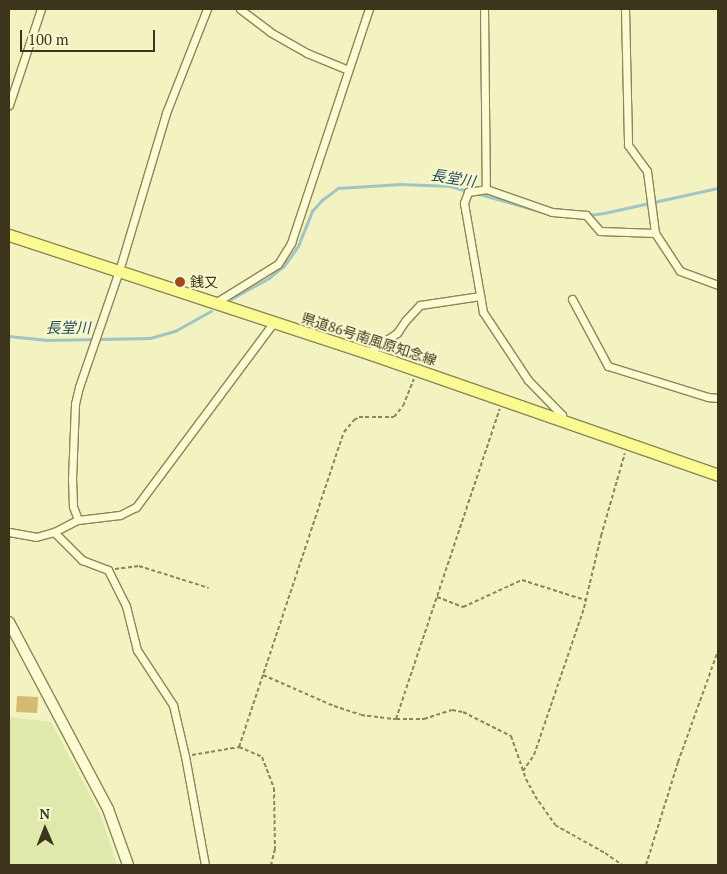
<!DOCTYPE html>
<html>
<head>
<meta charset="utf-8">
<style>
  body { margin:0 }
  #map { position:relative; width:727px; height:874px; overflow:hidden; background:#f2f3c0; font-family:"PT Serif","Noto Sans JP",serif }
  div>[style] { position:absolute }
  .farmland>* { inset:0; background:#e0e9ac }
  .stream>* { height:2.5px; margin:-1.25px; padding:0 1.25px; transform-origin:1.25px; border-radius:1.25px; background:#a3c4c4 }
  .building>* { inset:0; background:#d5ba71; transform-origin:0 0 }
  .path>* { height:2px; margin-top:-1px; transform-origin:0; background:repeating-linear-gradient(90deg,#8e8555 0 4px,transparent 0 6.5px) }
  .roads { filter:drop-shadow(1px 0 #8e8555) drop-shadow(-1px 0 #8e8555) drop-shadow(0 1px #8e8555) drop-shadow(0 -1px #8e8555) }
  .street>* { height:7px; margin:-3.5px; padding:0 3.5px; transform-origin:3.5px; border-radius:3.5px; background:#fcfcd4 }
  .secondary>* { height:10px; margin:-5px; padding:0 5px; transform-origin:5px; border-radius:5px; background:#fcfcd4 }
  .primary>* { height:11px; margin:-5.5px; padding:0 5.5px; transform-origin:5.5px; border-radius:5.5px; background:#fafa93 }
  .dots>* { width:14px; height:14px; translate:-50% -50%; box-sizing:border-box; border:2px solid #f8f9d0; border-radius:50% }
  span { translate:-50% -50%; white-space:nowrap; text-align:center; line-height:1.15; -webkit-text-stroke:4px #f8f9d0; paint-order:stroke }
  .poi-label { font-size:14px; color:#3c351c }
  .left { translate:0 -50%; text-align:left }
  .street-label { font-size:14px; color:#3c351c }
  .water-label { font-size:15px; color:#29505d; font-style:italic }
  .frame { position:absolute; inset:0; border:10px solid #3c351c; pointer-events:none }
  .north { position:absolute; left:20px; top:804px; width:50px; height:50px; -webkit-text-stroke:4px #f8f9d0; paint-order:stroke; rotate:359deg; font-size:14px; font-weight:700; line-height:20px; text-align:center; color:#3c351c }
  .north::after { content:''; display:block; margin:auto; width:18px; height:22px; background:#3c351c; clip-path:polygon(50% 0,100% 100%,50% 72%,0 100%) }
  .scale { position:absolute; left:20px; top:30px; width:135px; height:22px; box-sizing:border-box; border:2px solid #3c351c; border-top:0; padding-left:6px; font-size:15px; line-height:18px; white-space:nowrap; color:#3c351c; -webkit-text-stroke:4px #f8f9d0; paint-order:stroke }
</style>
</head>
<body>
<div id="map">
  <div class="farmland">
    <i style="clip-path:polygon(9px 717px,51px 722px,101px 816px,117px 865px,9px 865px)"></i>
  </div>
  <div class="stream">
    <i style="left:476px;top:193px;width:70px;rotate:15.8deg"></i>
    <i style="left:588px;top:215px;width:16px;rotate:-7deg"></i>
    <i style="left:604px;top:213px;width:117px;rotate:-12.4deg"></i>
    <i style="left:231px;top:299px;width:43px;rotate:-28.9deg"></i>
    <i style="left:269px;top:278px;width:19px;rotate:-39deg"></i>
    <i style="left:284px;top:266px;width:24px;rotate:-55deg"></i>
    <i style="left:298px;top:246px;width:38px;rotate:-68deg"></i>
    <i style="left:312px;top:211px;width:15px;rotate:-48deg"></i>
    <i style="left:322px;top:200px;width:20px;rotate:-37deg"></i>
    <i style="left:338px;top:188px;width:63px;rotate:-3.6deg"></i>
    <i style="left:401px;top:184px;width:49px;rotate:2.3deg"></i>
    <i style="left:450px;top:186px;width:19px;rotate:16deg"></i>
    <i style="left:9px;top:336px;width:36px;rotate:6deg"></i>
    <i style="left:45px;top:340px;width:105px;rotate:-1.1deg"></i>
    <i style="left:150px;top:338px;width:26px;rotate:-16deg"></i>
    <i style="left:175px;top:331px;width:41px;rotate:-29.1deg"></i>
  </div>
  <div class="building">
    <i style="left:17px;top:696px;width:21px;height:16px;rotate:3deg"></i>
  </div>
  <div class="path">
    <i style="left:115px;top:569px;width:24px;rotate:-7deg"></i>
    <i style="left:139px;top:566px;width:73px;rotate:17.4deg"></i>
    <i style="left:437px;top:597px;width:28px;rotate:21deg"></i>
    <i style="left:463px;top:607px;width:65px;rotate:-24.6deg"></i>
    <i style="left:522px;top:580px;width:66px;rotate:17.6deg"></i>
    <i style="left:263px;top:675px;width:77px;rotate:23.6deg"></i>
    <i style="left:334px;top:706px;width:28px;rotate:18deg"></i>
    <i style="left:361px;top:715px;width:35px;rotate:7deg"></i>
    <i style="left:396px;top:719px;width:28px"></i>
    <i style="left:424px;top:719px;width:29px;rotate:-18deg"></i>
    <i style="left:452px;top:710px;width:11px;rotate:10deg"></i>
    <i style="left:463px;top:712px;width:54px;rotate:26.6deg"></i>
    <i style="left:511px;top:736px;width:46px;rotate:70.8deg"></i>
    <i style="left:526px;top:779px;width:19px;rotate:62deg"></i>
    <i style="left:535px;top:796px;width:35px;rotate:55deg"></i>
    <i style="left:555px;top:825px;width:57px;rotate:29.2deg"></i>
    <i style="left:605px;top:853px;width:21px;rotate:35deg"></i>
    <i style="left:396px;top:719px;width:327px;rotate:-71.5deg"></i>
    <i style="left:239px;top:747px;width:332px;rotate:-71.6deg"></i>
    <i style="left:344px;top:432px;width:16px;rotate:-50deg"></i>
    <i style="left:354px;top:420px;width:6px;rotate:-31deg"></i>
    <i style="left:359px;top:417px;width:35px"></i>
    <i style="left:394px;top:417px;width:14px;rotate:-51deg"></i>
    <i style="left:403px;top:406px;width:29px;rotate:-68deg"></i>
    <i style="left:192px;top:755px;width:48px;rotate:-9.7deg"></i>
    <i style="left:239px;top:747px;width:25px;rotate:23deg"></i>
    <i style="left:262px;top:757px;width:33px;rotate:69deg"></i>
    <i style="left:274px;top:788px;width:61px;rotate:89.1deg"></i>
    <i style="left:275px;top:849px;width:16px;rotate:104deg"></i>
    <i style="left:523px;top:771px;width:19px;rotate:-55deg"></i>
    <i style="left:534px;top:755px;width:155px;rotate:-71.2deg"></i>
    <i style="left:584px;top:608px;width:74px;rotate:-76.7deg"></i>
    <i style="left:601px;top:536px;width:86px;rotate:-73.9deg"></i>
    <i style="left:646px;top:865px;width:108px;rotate:-72.7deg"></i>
    <i style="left:678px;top:762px;width:118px;rotate:-70.2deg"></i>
  </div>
  <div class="roads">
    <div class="street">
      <i style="left:240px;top:9px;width:38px;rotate:37deg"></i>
      <i style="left:270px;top:32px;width:43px;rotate:29.6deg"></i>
      <i style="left:307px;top:53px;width:44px;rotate:22.5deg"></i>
      <i style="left:484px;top:9px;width:180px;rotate:89.4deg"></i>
      <i style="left:625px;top:9px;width:136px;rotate:88.7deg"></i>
      <i style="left:628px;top:145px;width:32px;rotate:54deg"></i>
      <i style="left:647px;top:171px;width:63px;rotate:82.6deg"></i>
      <i style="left:655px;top:233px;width:45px;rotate:56.7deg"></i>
      <i style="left:680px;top:271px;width:40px;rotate:20.2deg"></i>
      <i style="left:9px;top:105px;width:101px;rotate:-71.6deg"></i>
      <i style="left:572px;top:299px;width:76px;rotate:61.8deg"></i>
      <i style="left:608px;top:366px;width:105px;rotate:17.2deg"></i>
      <i style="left:708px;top:397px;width:10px;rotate:6deg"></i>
      <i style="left:215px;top:303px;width:74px;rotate:-31.8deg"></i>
      <i style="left:278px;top:264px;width:25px;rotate:-58deg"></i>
      <i style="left:291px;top:243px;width:247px;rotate:-71.6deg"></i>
      <i style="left:371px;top:354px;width:5px;rotate:-68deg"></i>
      <i style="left:373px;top:349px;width:29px;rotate:-34deg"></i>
      <i style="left:397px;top:333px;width:14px;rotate:-56deg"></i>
      <i style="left:405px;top:321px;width:22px;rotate:-47deg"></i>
      <i style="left:420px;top:305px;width:61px;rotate:-8.5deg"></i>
      <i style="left:563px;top:422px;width:7px;rotate:-98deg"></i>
      <i style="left:562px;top:415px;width:49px;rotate:-134.2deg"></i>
      <i style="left:528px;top:380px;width:82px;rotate:-123.5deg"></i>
      <i style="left:483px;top:312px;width:111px;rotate:-99.9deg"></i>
      <i style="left:464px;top:203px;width:12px;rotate:-70deg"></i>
      <i style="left:468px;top:192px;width:18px;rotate:-9deg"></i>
      <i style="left:486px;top:189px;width:70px;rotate:19.2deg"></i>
      <i style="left:552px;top:212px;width:34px;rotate:5deg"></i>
      <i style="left:586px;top:215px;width:21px;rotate:49deg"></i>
      <i style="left:600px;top:231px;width:55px;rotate:2.1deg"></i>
      <i style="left:78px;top:520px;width:15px;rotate:-110deg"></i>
      <i style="left:73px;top:506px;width:27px;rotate:-92deg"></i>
      <i style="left:72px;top:479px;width:75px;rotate:-87.7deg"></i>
      <i style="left:75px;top:404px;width:17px;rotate:-77deg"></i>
      <i style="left:79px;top:387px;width:123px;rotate:-71deg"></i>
      <i style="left:119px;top:271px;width:165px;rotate:-73.4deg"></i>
      <i style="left:166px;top:113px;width:112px;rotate:-68.5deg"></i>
      <i style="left:9px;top:532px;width:27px;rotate:10deg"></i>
      <i style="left:36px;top:537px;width:19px;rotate:-16deg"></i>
      <i style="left:54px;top:532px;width:27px;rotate:-27deg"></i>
      <i style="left:78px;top:520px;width:42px;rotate:-6.8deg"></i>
      <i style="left:120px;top:515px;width:18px;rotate:-27deg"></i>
      <i style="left:136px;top:507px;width:229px;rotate:-53.3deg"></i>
      <i style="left:54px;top:532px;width:40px;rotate:45deg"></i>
      <i style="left:82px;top:560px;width:28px;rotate:21deg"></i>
      <i style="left:108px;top:570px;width:40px;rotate:63.4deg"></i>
      <i style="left:126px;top:606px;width:45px;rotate:76deg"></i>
      <i style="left:137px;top:650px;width:66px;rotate:56.8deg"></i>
      <i style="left:173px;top:705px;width:52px;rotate:76.8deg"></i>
      <i style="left:185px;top:756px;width:111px;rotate:79.6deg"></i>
    </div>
    <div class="secondary">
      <i style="left:9px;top:622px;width:212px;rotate:62.1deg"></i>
      <i style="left:108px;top:809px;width:59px;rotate:70.3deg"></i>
    </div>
    <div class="primary">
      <i style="left:9px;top:235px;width:381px;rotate:18.2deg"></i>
      <i style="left:371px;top:354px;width:367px;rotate:19.2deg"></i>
    </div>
  </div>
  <div class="dots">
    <i style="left:180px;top:282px;background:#a4471f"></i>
  </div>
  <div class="poi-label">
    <span class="left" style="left:190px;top:282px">銭又</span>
  </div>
  <div class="street-label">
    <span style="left:369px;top:339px;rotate:18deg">県道86号南風原知念線</span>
  </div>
  <div class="water-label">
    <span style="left:453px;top:178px;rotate:9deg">長堂川</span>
    <span style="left:68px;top:328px">長堂川</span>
  </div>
  <div class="frame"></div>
  <div class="north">N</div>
  <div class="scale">100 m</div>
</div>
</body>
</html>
